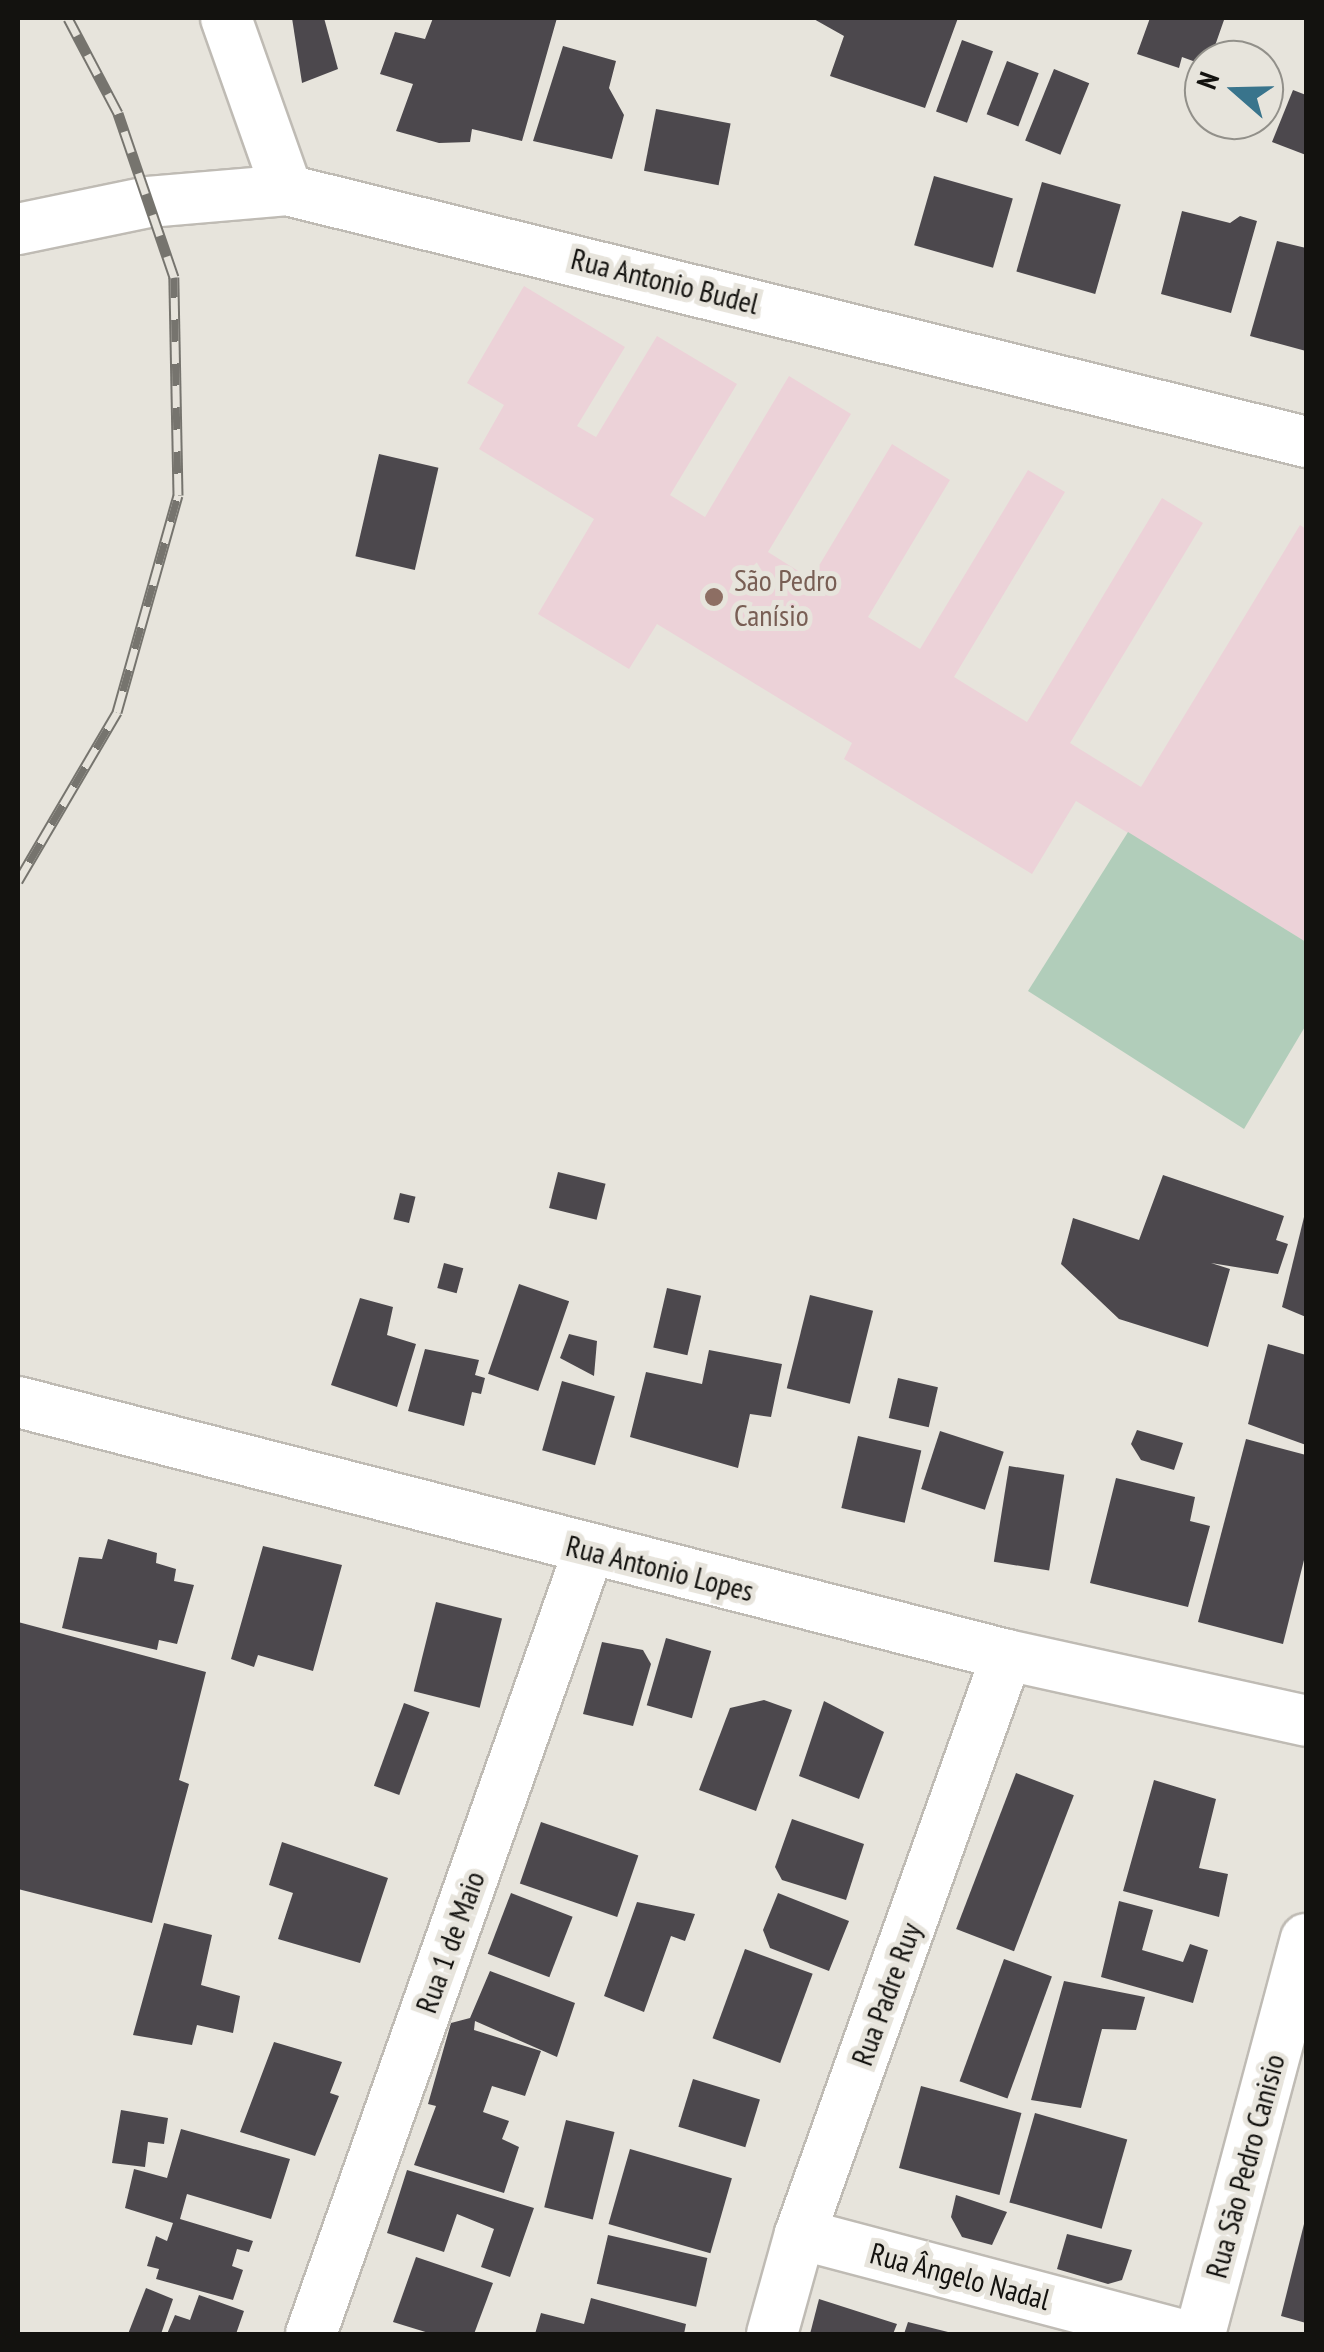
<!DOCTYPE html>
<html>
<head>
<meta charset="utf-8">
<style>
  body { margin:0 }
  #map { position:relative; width:1324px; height:2352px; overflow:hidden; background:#e7e4dc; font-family:"PT Sans Narrow",sans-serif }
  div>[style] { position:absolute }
  .education>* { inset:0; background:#ecd2d8 }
  .green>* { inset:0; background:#b1cdba }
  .building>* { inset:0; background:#4c484d; transform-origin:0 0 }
  .roads { filter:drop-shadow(2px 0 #bfbbb4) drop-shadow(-2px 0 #bfbbb4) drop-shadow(0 2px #bfbbb4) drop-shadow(0 -2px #bfbbb4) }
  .street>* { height:50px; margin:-25px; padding:0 25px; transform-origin:25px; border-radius:25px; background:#fff }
  .rail>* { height:11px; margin-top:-5.5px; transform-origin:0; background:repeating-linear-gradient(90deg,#e7e4dc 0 22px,#76746e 0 44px); box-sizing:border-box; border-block:2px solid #76746e }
  .dots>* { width:28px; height:28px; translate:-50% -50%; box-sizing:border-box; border:5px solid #e7e4dc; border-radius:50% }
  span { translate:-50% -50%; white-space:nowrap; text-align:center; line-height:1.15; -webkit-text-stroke:10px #e7e4dc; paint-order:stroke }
  .street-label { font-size:30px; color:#13120f }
  .education-label { font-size:30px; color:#785e54 }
  .left { translate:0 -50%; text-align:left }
  .frame { position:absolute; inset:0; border:20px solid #13120f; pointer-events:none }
  .north { position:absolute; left:1184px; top:40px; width:100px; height:100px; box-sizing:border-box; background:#e7e4dc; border:2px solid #92908a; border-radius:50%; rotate:290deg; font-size:28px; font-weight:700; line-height:40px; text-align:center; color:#13120f }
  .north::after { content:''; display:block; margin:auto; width:35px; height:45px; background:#39748c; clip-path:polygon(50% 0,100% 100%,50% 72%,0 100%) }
</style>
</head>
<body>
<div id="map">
  <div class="education">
    <i style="clip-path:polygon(524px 286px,625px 347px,577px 426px,596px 437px,657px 336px,737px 384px,670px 495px,705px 517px,789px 376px,851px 414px,768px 552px,811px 579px,892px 444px,950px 480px,868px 617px,920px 649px,1028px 470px,1065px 492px,954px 677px,1027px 722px,1162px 498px,1203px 523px,1070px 743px,1141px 787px,1300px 525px,1306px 529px,1306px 942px,1076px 801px,1032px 874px,844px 759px,852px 743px,657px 624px,629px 669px,538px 614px,594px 519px,479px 449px,504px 405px,467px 383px)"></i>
  </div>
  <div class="green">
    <i style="clip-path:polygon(1128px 832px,1306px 942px,1306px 1025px,1244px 1129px,1028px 991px)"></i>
  </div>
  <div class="building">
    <i style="clip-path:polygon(292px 18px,324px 18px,338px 69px,302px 83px)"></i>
    <i style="clip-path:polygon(433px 18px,557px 18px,522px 141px,472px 129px,470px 142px,439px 143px,396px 131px,413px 84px,380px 74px,395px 32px,425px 39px)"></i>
    <i style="clip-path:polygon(812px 18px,958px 18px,925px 108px,830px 76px,844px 36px)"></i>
    <i style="clip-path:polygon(1150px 18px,1217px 18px,1224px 20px,1210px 60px,1204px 65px,1182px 57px,1179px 68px,1137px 54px)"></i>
    <i style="left:962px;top:40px;width:33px;height:76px;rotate:20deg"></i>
    <i style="clip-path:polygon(563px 46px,616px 61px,609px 88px,624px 115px,612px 159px,533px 141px)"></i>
    <i style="left:1007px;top:61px;width:34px;height:57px;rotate:21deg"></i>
    <i style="left:1054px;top:69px;width:38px;height:77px;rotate:22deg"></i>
    <i style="clip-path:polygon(1293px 90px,1306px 95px,1306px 155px,1272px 142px)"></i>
    <i style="left:656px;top:109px;width:76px;height:63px;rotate:11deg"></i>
    <i style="left:934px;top:176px;width:82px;height:72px;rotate:16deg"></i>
    <i style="left:1042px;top:182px;width:82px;height:93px;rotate:16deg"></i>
    <i style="clip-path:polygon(1182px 211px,1230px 223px,1240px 216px,1257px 221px,1231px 313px,1161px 294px)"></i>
    <i style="clip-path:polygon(1277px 241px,1306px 248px,1306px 351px,1250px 336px)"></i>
    <i style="left:379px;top:454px;width:61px;height:105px;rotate:13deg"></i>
    <i style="left:558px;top:1172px;width:49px;height:37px;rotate:14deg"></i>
    <i style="clip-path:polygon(1163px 1175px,1284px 1216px,1276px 1240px,1288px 1244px,1278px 1274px,1211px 1263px,1230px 1269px,1208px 1347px,1119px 1319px,1061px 1264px,1073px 1218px,1139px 1240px)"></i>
    <i style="left:400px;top:1193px;width:16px;height:27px;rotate:14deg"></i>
    <i style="clip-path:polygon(1305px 1213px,1306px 1213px,1306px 1317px,1282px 1307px)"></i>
    <i style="left:444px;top:1263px;width:20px;height:26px;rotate:15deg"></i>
    <i style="left:519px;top:1284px;width:53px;height:95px;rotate:19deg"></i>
    <i style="left:667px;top:1288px;width:35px;height:61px;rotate:13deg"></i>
    <i style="left:810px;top:1295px;width:65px;height:96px;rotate:14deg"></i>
    <i style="clip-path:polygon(360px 1298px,393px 1307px,387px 1335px,416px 1344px,397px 1407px,331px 1385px)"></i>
    <i style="clip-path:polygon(569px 1334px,597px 1341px,594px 1376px,560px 1358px)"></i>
    <i style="clip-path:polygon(1268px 1344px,1306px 1355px,1306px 1445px,1248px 1424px)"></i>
    <i style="clip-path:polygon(425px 1349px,479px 1360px,475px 1375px,485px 1378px,481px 1394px,472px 1392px,464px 1426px,408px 1411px)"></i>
    <i style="clip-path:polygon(709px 1350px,782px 1364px,771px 1417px,750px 1414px,738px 1468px,630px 1437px,646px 1372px,702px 1384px)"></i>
    <i style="left:898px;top:1378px;width:41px;height:41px;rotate:13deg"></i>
    <i style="left:562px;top:1381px;width:55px;height:72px;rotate:16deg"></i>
    <i style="clip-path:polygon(1137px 1430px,1183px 1443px,1174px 1470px,1141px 1460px,1131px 1444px)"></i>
    <i style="left:940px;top:1431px;width:67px;height:61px;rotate:18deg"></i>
    <i style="left:858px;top:1436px;width:65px;height:74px;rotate:13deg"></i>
    <i style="clip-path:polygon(1246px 1439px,1306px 1455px,1306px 1552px,1283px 1644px,1198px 1622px)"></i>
    <i style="left:1009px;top:1466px;width:56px;height:97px;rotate:9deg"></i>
    <i style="clip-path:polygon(1116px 1478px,1195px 1497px,1190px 1521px,1210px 1526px,1188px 1607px,1090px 1583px)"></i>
    <i style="clip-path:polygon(108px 1539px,157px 1553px,156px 1563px,176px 1569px,174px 1581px,194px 1585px,177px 1644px,159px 1640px,157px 1650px,62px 1628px,79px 1557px,102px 1559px)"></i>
    <i style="clip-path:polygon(263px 1546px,342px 1565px,313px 1671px,258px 1655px,254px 1667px,231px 1659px)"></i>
    <i style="left:436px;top:1602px;width:68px;height:92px;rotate:14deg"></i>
    <i style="clip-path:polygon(18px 1622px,206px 1672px,179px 1780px,189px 1784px,152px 1923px,18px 1889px)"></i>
    <i style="left:666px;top:1638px;width:47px;height:70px;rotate:16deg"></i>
    <i style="clip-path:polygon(602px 1642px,643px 1650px,651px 1664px,633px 1726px,583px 1714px)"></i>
    <i style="clip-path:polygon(764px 1700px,792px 1710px,756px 1811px,699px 1790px,730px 1708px)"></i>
    <i style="clip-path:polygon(824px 1701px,884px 1732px,859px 1799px,799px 1776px)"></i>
    <i style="left:404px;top:1703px;width:27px;height:88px;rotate:20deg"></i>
    <i style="left:1016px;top:1773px;width:62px;height:167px;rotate:21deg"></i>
    <i style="clip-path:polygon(1154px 1780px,1216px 1799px,1199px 1868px,1228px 1874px,1219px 1917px,1123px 1891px)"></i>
    <i style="clip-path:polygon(792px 1819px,864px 1844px,846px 1900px,782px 1880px,775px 1867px)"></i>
    <i style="left:541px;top:1822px;width:103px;height:65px;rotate:19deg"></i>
    <i style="clip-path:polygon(282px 1842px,388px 1878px,360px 1963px,278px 1939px,293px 1893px,269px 1885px)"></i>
    <i style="left:511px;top:1893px;width:66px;height:65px;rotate:21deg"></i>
    <i style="clip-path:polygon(778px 1893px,849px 1921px,829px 1971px,770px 1948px,763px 1930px)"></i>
    <i style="clip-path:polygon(1119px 1901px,1153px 1910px,1142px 1950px,1183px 1962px,1190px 1944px,1208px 1950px,1193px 2003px,1101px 1977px)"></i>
    <i style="clip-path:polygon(637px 1902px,695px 1914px,685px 1941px,671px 1936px,644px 2012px,604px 1996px)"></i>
    <i style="clip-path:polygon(164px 1923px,212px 1935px,201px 1985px,240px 1996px,233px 2033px,197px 2025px,192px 2045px,133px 2035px)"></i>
    <i style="left:745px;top:1949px;width:72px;height:95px;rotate:20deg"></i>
    <i style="left:1004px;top:1959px;width:51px;height:130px;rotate:20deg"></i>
    <i style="clip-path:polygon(490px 1971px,575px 2003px,557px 2057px,475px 2021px,474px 2030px,541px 2051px,525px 2096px,492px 2086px,483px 2112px,509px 2121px,502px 2139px,519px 2147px,504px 2193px,414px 2165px,436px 2106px,428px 2104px,451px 2023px,470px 2018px)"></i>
    <i style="clip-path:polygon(1064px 1981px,1145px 1997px,1136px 2030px,1102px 2029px,1081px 2108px,1031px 2100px)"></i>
    <i style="clip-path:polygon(274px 2042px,342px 2062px,330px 2093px,339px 2096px,315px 2156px,240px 2132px)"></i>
    <i style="left:693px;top:2079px;width:70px;height:50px;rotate:17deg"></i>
    <i style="left:921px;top:2086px;width:104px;height:85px;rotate:15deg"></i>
    <i style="clip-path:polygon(121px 2110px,168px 2118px,164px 2144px,148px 2142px,145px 2167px,112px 2163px)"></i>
    <i style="left:1035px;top:2113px;width:96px;height:93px;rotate:16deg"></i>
    <i style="left:566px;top:2120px;width:50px;height:90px;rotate:14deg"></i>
    <i style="clip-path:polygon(181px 2129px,290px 2159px,271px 2219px,187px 2194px,180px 2219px,253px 2241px,249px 2252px,237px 2249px,232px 2266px,243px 2270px,233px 2300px,156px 2279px,159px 2269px,147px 2266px,156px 2236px,167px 2241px,173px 2223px,125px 2208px,134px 2169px,167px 2178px)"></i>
    <i style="left:630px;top:2149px;width:106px;height:78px;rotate:16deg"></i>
    <i style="clip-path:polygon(407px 2170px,534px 2208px,510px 2277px,481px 2267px,494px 2229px,457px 2214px,444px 2252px,387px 2233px)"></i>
    <i style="clip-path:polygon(956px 2195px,1007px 2212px,992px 2245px,962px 2237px,951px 2217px)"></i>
    <i style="clip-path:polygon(1305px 2220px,1306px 2220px,1306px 2323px,1281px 2316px)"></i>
    <i style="clip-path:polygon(1067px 2234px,1132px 2250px,1122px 2280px,1108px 2284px,1057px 2269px)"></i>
    <i style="left:608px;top:2235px;width:102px;height:50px;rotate:13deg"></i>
    <i style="clip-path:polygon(416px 2257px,493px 2283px,474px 2334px,432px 2334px,393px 2322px)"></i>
    <i style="clip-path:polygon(146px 2288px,173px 2299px,161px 2334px,128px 2334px)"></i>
    <i style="clip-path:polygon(199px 2295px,244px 2311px,236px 2334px,167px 2334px,175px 2315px,190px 2320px)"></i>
    <i style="clip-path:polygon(591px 2298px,686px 2324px,684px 2334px,535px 2334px,541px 2313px,584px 2324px)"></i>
    <i style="clip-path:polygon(819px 2299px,897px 2324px,893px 2334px,810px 2334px)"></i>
    <i style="clip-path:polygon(908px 2322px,952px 2333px,952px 2334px,904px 2334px)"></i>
  </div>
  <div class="roads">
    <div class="street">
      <i style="left:226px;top:18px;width:182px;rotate:70.5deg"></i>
      <i style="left:18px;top:229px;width:133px;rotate:-11.7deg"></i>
      <i style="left:148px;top:202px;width:140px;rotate:-4.9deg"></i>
      <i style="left:287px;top:190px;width:1050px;rotate:13.89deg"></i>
      <i style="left:18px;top:1402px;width:1021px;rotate:14.35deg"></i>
      <i style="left:1007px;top:1655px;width:306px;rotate:12.4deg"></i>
      <i style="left:800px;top:2234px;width:392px;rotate:14.8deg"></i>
      <i style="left:311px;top:2334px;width:832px;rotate:-70.48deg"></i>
      <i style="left:772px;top:2334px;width:104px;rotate:-74.4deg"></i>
      <i style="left:800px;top:2234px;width:615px;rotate:-70.33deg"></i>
      <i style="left:1200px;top:2334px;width:409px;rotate:-75deg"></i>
    </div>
  </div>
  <div class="rail">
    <i style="left:18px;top:881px;width:196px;rotate:-59.6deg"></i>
    <i style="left:117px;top:712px;width:225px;rotate:-74.3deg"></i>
    <i style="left:178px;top:495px;width:218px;rotate:-91.1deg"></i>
    <i style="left:174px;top:277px;width:173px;rotate:-108.9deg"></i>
    <i style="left:118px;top:113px;width:107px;rotate:-117.8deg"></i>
  </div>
  <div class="dots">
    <i style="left:714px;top:597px;background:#8d6e63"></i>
  </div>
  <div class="street-label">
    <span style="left:665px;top:281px;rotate:14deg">Rua Antonio Budel</span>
    <span style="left:660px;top:1568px;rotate:14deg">Rua Antonio Lopes</span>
    <span style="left:450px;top:1942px;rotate:-70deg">Rua 1 de Maio</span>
    <span style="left:886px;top:1994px;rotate:-70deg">Rua Padre Ruy</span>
    <span style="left:1245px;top:2166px;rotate:-75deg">Rua São Pedro Canisio</span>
    <span style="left:960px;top:2276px;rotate:15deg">Rua Ângelo Nadal</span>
  </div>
  <div class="education-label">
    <span class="left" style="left:734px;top:597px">São Pedro<br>Canísio</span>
  </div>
  <div class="frame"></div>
  <div class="north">N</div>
</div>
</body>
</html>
